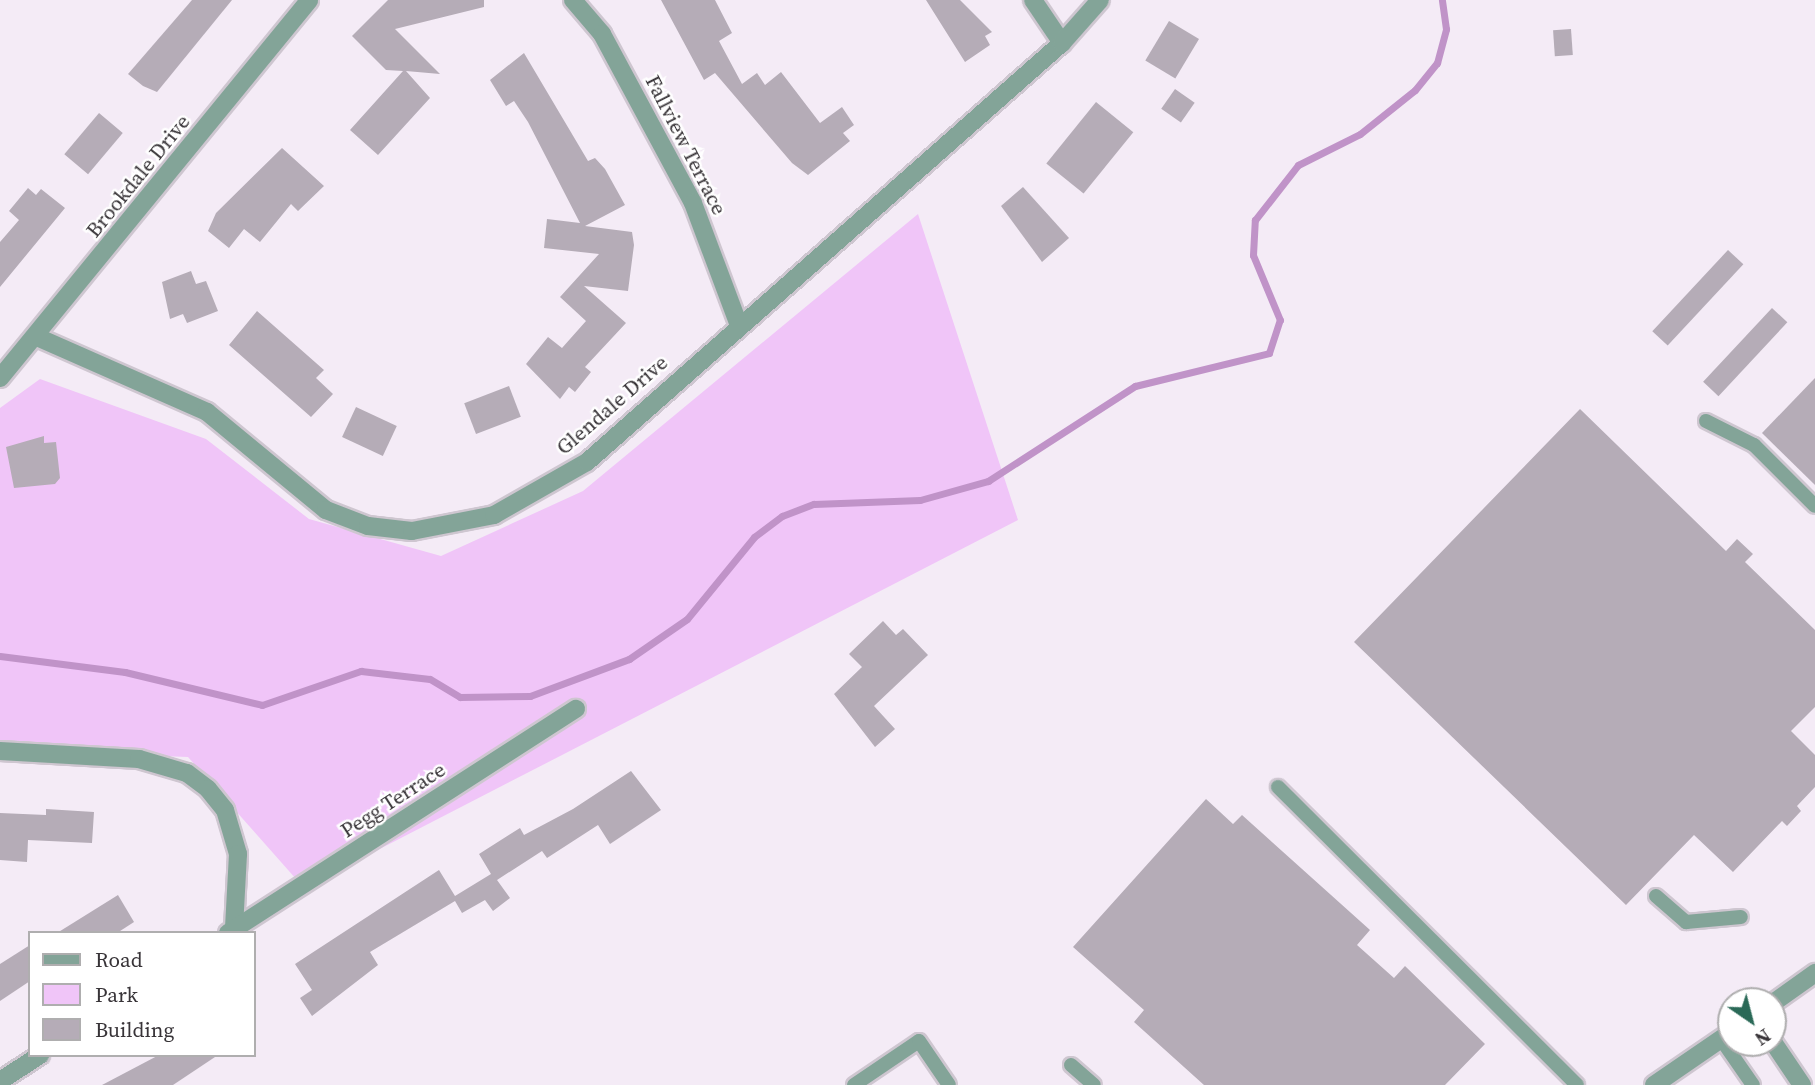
<!DOCTYPE html>
<html>
<head>
<meta charset="utf-8">
<style>
  body { margin:0 }
  #map { position:relative; width:1815px; height:1085px; overflow:hidden; background:#f4ebf6; font-family:"Source Serif 4",serif }
  div>[style] { position:absolute }
  .green>* { inset:0; background:#f0c5f8 }
  .stream>* { height:7px; margin:-3.5px; padding:0 3.5px; transform-origin:3.5px; border-radius:3.5px; background:#c093c8 }
  .building>* { inset:0; background:#b5acb7; transform-origin:0 0 }
  .roads { filter:drop-shadow(2px 0 #cec6d0) drop-shadow(-2px 0 #cec6d0) drop-shadow(0 2px #cec6d0) drop-shadow(0 -2px #cec6d0) }
  .service>* { height:14px; margin:-7px; padding:0 7px; transform-origin:7px; border-radius:7px; background:#83a498 }
  .minor>* { height:18px; margin:-9px; padding:0 9px; transform-origin:9px; border-radius:9px; background:#83a498 }
  span { translate:-50% -50%; white-space:nowrap; text-align:center; line-height:1.15; -webkit-text-stroke:5px #fff; paint-order:stroke }
  .street-label { font-size:21px; color:#383438 }
  .legend { position:absolute; left:28px; top:931px; width:228px; height:126px; box-sizing:border-box; background:#fff; border:2px solid #afaeaf; margin:0; padding:9px 12px; list-style:none; font-size:21px; color:#383438 }
  .legend li { display:flex; align-items:center; gap:14px; height:35px }
  .legend b { width:35px; border:2px solid #afaeaf }
  .north { position:absolute; left:1717px; top:987px; width:70px; height:70px; box-sizing:border-box; background:#fff; border:2px solid #afaeaf; border-radius:50%; rotate:145deg; font-size:19px; font-weight:700; line-height:28px; text-align:center; color:#383438 }
  .north::after { content:''; display:block; margin:auto; width:24px; height:32px; background:#2a6957; clip-path:polygon(50% 0,100% 100%,50% 72%,0 100%) }
</style>
</head>
<body>
<div id="map">
  <div class="green">
    <i style="clip-path:polygon(918px 214px,1018px 520px,304px 888px,188px 757px,0 750px,0 408px,40px 379px,206px 439px,309px 519px,441px 556px,583px 491px)"></i>
  </div>
  <div class="stream">
    <i style="left:0;top:656px;width:126px;rotate:7.3deg"></i>
    <i style="left:125px;top:672px;width:141px;rotate:13.5deg"></i>
    <i style="left:262px;top:705px;width:105px;rotate:-19deg"></i>
    <i style="left:361px;top:671px;width:69px;rotate:6.6deg"></i>
    <i style="left:430px;top:679px;width:35px;rotate:31deg"></i>
    <i style="left:460px;top:697px;width:70px;rotate:-0.8deg"></i>
    <i style="left:530px;top:696px;width:106px;rotate:-20.5deg"></i>
    <i style="left:629px;top:659px;width:70px;rotate:-34.6deg"></i>
    <i style="left:687px;top:619px;width:106px;rotate:-50.7deg"></i>
    <i style="left:754px;top:537px;width:35px;rotate:-37deg"></i>
    <i style="left:782px;top:516px;width:34px;rotate:-21deg"></i>
    <i style="left:814px;top:504px;width:106px;rotate:-2.2deg"></i>
    <i style="left:920px;top:500px;width:71px;rotate:-15.6deg"></i>
    <i style="left:988px;top:481px;width:175px;rotate:-32.9deg"></i>
    <i style="left:1135px;top:386px;width:138px;rotate:-13.8deg"></i>
    <i style="left:1269px;top:353px;width:35px;rotate:-72deg"></i>
    <i style="left:1280px;top:320px;width:70px;rotate:-112.6deg"></i>
    <i style="left:1253px;top:255px;width:35px;rotate:-87deg"></i>
    <i style="left:1255px;top:220px;width:70px;rotate:-52deg"></i>
    <i style="left:1298px;top:165px;width:69px;rotate:-26.6deg"></i>
    <i style="left:1360px;top:134px;width:70px;rotate:-38.7deg"></i>
    <i style="left:1415px;top:90px;width:35px;rotate:-51deg"></i>
    <i style="left:1437px;top:63px;width:35px;rotate:-75deg"></i>
    <i style="left:1446px;top:29px;width:29px;rotate:-98deg"></i>
  </div>
  <div class="building">
    <i style="clip-path:polygon(192px 0,232px 0,157px 92px,143px 86px,128px 74px)"></i>
    <i style="clip-path:polygon(388px 0,484px 0,484px 7px,395px 29px,440px 74px,406px 71px,430px 98px,378px 155px,350px 130px,403px 71px,386px 70px,352px 36px)"></i>
    <i style="clip-path:polygon(661px 0,715px 0,732px 33px,719px 41px,742px 84px,757px 73px,765px 85px,781px 72px,820px 123px,842px 107px,854px 125px,843px 133px,850px 141px,808px 175px,792px 163px,715px 73px,704px 80px)"></i>
    <i style="clip-path:polygon(926px 0,960px 0,992px 32px,985px 36px,990px 45px,965px 62px)"></i>
    <i style="left:1169px;top:21px;width:35px;height:46px;rotate:31deg"></i>
    <i style="left:1571px;top:29px;width:26px;height:18px;rotate:86deg"></i>
    <i style="clip-path:polygon(524px 53px,588px 161px,595px 158px,605px 169px,625px 205px,585px 226px,632px 232px,634px 245px,628px 291px,584px 286px,626px 323px,585px 367px,591px 372px,575px 392px,569px 387px,560px 399px,526px 364px,548px 337px,562px 348px,586px 321px,560px 297px,599px 254px,544px 248px,547px 219px,580px 223px,528px 122px,514px 101px,506px 106px,490px 80px)"></i>
    <i style="left:1175px;top:89px;width:24px;height:24px;rotate:35deg"></i>
    <i style="left:1096px;top:102px;width:48px;height:79px;rotate:39deg"></i>
    <i style="left:99px;top:113px;width:31px;height:54px;rotate:40deg"></i>
    <i style="clip-path:polygon(282px 148px,324px 186px,298px 211px,291px 204px,260px 242px,244px 229px,229px 248px,208px 231px,216px 213px)"></i>
    <i style="clip-path:polygon(1023px 187px,1069px 238px,1042px 262px,1001px 206px)"></i>
    <i style="clip-path:polygon(28px 188px,36px 195px,41px 189px,65px 208px,0 287px,0 242px,19px 220px,9px 211px)"></i>
    <i style="left:1728px;top:250px;width:21px;height:111px;rotate:43deg"></i>
    <i style="clip-path:polygon(191px 271px,196px 284px,206px 281px,218px 311px,187px 323px,183px 314px,170px 319px,162px 282px)"></i>
    <i style="left:1772px;top:308px;width:21px;height:101px;rotate:43deg"></i>
    <i style="clip-path:polygon(257px 311px,324px 370px,316px 378px,333px 394px,311px 417px,229px 345px)"></i>
    <i style="clip-path:polygon(1815px 378px,1815px 485px,1762px 433px)"></i>
    <i style="left:509px;top:386px;width:33px;height:48px;rotate:69deg"></i>
    <i style="left:356px;top:407px;width:45px;height:33px;rotate:25deg"></i>
    <i style="clip-path:polygon(1580px 409px,1726px 551px,1737px 539px,1753px 554px,1745px 562px,1815px 630px,1815px 707px,1791px 731px,1815px 755px,1815px 787px,1797px 806px,1801px 811px,1787px 826px,1782px 821px,1733px 872px,1694px 835px,1626px 905px,1354px 642px)"></i>
    <i style="clip-path:polygon(44px 436px,44px 443px,56px 442px,60px 478px,55px 484px,14px 488px,6px 447px)"></i>
    <i style="clip-path:polygon(883px 621px,896px 635px,903px 629px,928px 655px,874px 706px,895px 729px,875px 747px,834px 694px,862px 667px,849px 654px)"></i>
    <i style="clip-path:polygon(631px 771px,661px 810px,610px 844px,598px 825px,547px 858px,542px 851px,497px 880px,510px 898px,493px 911px,485px 900px,462px 913px,455px 901px,370px 952px,378px 965px,312px 1016px,300px 998px,312px 990px,295px 964px,439px 870px,455px 896px,491px 874px,479px 854px,520px 828px,524px 835px,573px 809px)"></i>
    <i style="clip-path:polygon(1206px 799px,1233px 824px,1242px 815px,1370px 930px,1357px 945px,1394px 978px,1405px 966px,1485px 1044px,1445px 1085px,1204px 1085px,1134px 1022px,1144px 1010px,1073px 947px)"></i>
    <i style="clip-path:polygon(46px 809px,94px 812px,92px 843px,28px 840px,27px 862px,0 860px,0 813px,46px 815px)"></i>
    <i style="clip-path:polygon(118px 895px,134px 922px,117px 933px,57px 933px)"></i>
    <i style="clip-path:polygon(30px 945px,30px 981px,0 1001px,0 964px)"></i>
    <i style="clip-path:polygon(159px 1055px,218px 1055px,173px 1085px,102px 1085px)"></i>
  </div>
  <div class="roads">
    <div class="service">
      <i style="left:1706px;top:421px;width:54px;rotate:26.6deg"></i>
      <i style="left:1754px;top:445px;width:86px;rotate:45deg"></i>
      <i style="left:1278px;top:787px;width:422px;rotate:44.9deg"></i>
      <i style="left:1656px;top:896px;width:40px;rotate:41deg"></i>
      <i style="left:1686px;top:922px;width:55px;rotate:-5.2deg"></i>
      <i style="left:1721px;top:1039px;width:56px;rotate:55.2deg"></i>
      <i style="left:1071px;top:1065px;width:30px;rotate:41deg"></i>
      <i style="left:854px;top:1085px;width:78px;rotate:-34.1deg"></i>
      <i style="left:919px;top:1041px;width:53px;rotate:55.7deg"></i>
    </div>
    <div class="minor">
      <i style="left:573px;top:0;width:45px;rotate:49.5deg"></i>
      <i style="left:602px;top:34px;width:192px;rotate:61.7deg"></i>
      <i style="left:693px;top:203px;width:128px;rotate:69.4deg"></i>
      <i style="left:1033px;top:0;width:52px;rotate:56deg"></i>
      <i style="left:37px;top:337px;width:186px;rotate:23.8deg"></i>
      <i style="left:207px;top:412px;width:154px;rotate:39.5deg"></i>
      <i style="left:326px;top:510px;width:45px;rotate:20.9deg"></i>
      <i style="left:368px;top:526px;width:44px;rotate:6.5deg"></i>
      <i style="left:412px;top:531px;width:84px;rotate:-11deg"></i>
      <i style="left:494px;top:515px;width:107px;rotate:-29.7deg"></i>
      <i style="left:587px;top:462px;width:633px;rotate:-41.42deg"></i>
      <i style="left:1062px;top:43px;width:57px;rotate:-48.5deg"></i>
      <i style="left:0;top:378px;width:488px;rotate:-50.7deg"></i>
      <i style="left:0;top:751px;width:139px;rotate:3.3deg"></i>
      <i style="left:139px;top:759px;width:50px;rotate:16.3deg"></i>
      <i style="left:187px;top:773px;width:26px;rotate:37deg"></i>
      <i style="left:208px;top:789px;width:27px;rotate:51deg"></i>
      <i style="left:225px;top:810px;width:46px;rotate:73.5deg"></i>
      <i style="left:238px;top:854px;width:74px;rotate:93.1deg"></i>
      <i style="left:228px;top:933px;width:414px;rotate:-32.8deg"></i>
      <i style="left:1773px;top:1003px;width:52px;rotate:-35.5deg"></i>
      <i style="left:1773px;top:1042px;width:52px;rotate:56deg"></i>
      <i style="left:0;top:1081px;width:48px;rotate:-33deg"></i>
      <i style="left:1654px;top:1085px;width:93px;rotate:-34.5deg"></i>
    </div>
  </div>
  <div class="street-label">
    <span style="left:686px;top:145px;rotate:63deg">Fallview Terrace</span>
    <span style="left:138px;top:176px;rotate:-51deg">Brookdale Drive</span>
    <span style="left:612px;top:405px;rotate:-41deg">Glendale Drive</span>
    <span style="left:393px;top:800px;rotate:-33deg">Pegg Terrace</span>
  </div>
  <ul class="legend">
  <li><b style="height:9px;background:#83a498"></b>Road</li>
  <li><b style="height:19px;background:#f0c5f8"></b>Park</li>
  <li><b style="height:19px;background:#b5acb7"></b>Building</li>
  </ul>
  <div class="north">N</div>
</div>
</body>
</html>
